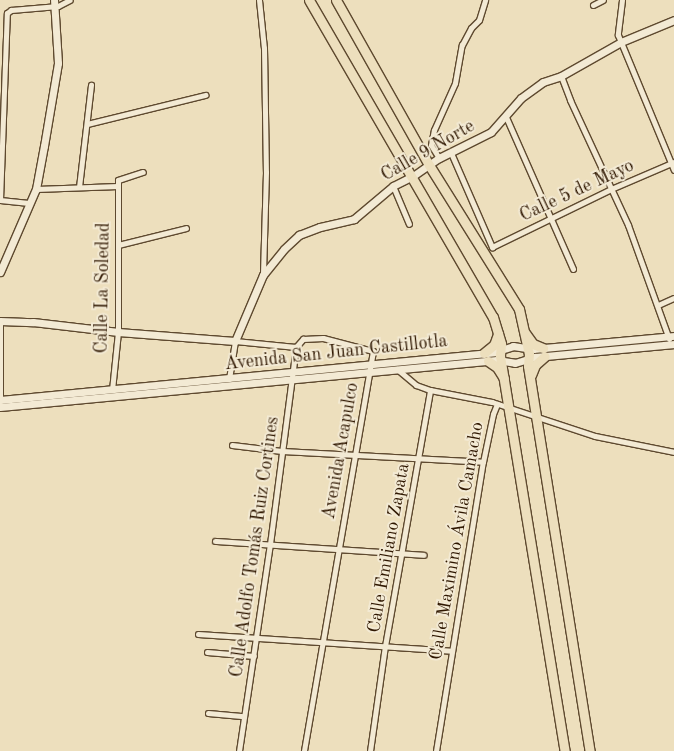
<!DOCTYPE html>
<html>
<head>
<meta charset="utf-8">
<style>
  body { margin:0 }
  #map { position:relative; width:674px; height:751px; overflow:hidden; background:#eddfbd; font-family:"Old Standard TT",serif }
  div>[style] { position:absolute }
  .roads { filter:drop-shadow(1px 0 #5e492f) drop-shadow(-1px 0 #5e492f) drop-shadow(0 1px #5e492f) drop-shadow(0 -1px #5e492f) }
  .street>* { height:5px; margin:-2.5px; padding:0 2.5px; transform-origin:2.5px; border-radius:2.5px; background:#f3ead4 }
  .secondary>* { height:7px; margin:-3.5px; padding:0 3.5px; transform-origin:3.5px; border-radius:3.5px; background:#f3ead4 }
  .highway>* { height:9px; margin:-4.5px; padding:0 4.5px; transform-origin:4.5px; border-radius:4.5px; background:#eddfbd }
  span { translate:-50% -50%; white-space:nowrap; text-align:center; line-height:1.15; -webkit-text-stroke:4px #f3ead4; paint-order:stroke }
  .street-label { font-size:18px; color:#2f1700 }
</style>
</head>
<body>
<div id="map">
  <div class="roads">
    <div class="street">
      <i style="left:259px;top:0;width:48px;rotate:84.1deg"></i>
      <i style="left:264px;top:48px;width:124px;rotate:89.1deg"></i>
      <i style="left:266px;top:172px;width:103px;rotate:91.7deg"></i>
      <i style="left:622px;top:0;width:35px;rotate:97deg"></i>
      <i style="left:618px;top:35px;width:146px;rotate:67.5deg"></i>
      <i style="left:593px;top:5px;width:11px;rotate:-27deg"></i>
      <i style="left:561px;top:76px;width:26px;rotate:69deg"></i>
      <i style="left:570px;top:100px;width:138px;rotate:65.1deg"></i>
      <i style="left:628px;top:225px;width:121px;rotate:70.2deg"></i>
      <i style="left:506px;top:117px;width:166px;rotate:66.2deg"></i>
      <i style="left:87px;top:124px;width:122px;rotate:-13.8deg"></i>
      <i style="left:451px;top:153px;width:103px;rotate:66.4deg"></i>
      <i style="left:492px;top:247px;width:132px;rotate:-26deg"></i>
      <i style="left:611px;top:189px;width:69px;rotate:-23.2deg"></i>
      <i style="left:439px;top:158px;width:15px;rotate:-122deg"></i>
      <i style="left:431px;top:145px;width:15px;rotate:-79deg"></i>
      <i style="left:434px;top:130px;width:51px;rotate:-65.9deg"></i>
      <i style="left:455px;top:83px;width:39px;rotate:-80deg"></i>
      <i style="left:462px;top:45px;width:19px;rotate:-62deg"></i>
      <i style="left:471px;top:28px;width:11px;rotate:-45deg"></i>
      <i style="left:479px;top:20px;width:21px;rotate:-73deg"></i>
      <i style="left:393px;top:186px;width:41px;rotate:67.2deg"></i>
      <i style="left:79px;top:187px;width:103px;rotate:-83.3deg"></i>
      <i style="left:36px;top:189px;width:82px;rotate:-2.1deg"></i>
      <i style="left:0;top:200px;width:187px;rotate:-87.9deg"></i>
      <i style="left:7px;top:13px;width:5px;rotate:-37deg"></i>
      <i style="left:11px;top:10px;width:47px;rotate:-4.9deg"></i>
      <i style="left:58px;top:6px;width:13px;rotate:-27deg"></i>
      <i style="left:0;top:200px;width:29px;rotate:6deg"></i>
      <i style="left:118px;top:245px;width:70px;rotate:-14deg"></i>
      <i style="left:658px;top:305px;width:17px;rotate:-24deg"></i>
      <i style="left:296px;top:347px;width:11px;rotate:-49deg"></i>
      <i style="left:303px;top:339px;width:20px;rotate:-3deg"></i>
      <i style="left:323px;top:338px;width:52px;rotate:14.6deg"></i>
      <i style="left:373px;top:351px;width:406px;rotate:99.8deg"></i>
      <i style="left:397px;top:369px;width:25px;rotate:40deg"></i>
      <i style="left:416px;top:385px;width:15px;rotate:20deg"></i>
      <i style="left:430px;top:390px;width:63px;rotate:11deg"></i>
      <i style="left:492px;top:402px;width:108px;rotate:18.3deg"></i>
      <i style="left:595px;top:436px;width:81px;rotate:11.4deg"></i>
      <i style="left:229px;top:379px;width:38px;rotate:-81deg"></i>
      <i style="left:235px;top:341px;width:61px;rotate:5.6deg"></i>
      <i style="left:112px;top:390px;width:58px;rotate:-84.1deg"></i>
      <i style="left:118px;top:332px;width:152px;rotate:-90deg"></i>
      <i style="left:118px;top:180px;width:26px;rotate:-18deg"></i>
      <i style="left:0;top:401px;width:80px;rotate:-90deg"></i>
      <i style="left:232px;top:445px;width:50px;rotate:6.8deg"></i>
      <i style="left:282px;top:451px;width:201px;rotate:3.1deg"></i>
      <i style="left:215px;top:541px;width:209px;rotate:3.8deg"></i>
      <i style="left:198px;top:634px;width:254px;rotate:3.8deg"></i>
      <i style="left:207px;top:652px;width:47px;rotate:4.9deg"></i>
      <i style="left:208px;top:713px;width:36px;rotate:5deg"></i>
      <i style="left:239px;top:751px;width:209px;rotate:-81.5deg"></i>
      <i style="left:270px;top:544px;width:199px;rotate:-82.5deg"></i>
      <i style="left:370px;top:751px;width:106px;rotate:-81.9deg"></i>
      <i style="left:385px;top:646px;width:260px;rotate:-80deg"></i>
      <i style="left:436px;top:751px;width:293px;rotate:-80.8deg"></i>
      <i style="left:483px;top:462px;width:49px;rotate:-78.2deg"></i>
      <i style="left:493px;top:414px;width:11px;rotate:-68deg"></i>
    </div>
    <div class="secondary">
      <i style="left:0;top:272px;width:90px;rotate:-66.6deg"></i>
      <i style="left:36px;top:189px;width:44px;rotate:-79.5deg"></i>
      <i style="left:44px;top:146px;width:84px;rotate:-80.4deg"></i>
      <i style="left:58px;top:63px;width:63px;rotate:-93.6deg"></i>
      <i style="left:0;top:321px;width:33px;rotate:2deg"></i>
      <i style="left:33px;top:322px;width:86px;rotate:6.7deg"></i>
      <i style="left:118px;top:332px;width:117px;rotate:4.4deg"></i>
      <i style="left:235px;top:341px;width:72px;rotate:-67deg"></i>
      <i style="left:263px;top:275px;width:33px;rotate:-51deg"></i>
      <i style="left:284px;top:249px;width:21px;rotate:-43deg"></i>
      <i style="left:299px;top:235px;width:22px;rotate:-21deg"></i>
      <i style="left:320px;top:227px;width:35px;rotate:-13deg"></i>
      <i style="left:354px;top:219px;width:51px;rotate:-40.2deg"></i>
      <i style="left:393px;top:186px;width:22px;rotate:-27deg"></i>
      <i style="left:413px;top:176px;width:32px;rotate:-35deg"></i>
      <i style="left:439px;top:158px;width:58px;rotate:-26.6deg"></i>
      <i style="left:491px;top:132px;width:45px;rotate:-48.6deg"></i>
      <i style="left:521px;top:98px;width:27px;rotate:-36deg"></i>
      <i style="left:543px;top:82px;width:19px;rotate:-18deg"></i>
      <i style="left:561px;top:76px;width:69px;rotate:-29.5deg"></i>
      <i style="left:621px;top:42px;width:57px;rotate:-22.5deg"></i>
      <i style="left:0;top:400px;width:497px;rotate:-5.5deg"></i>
      <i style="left:495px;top:352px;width:19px;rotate:-18deg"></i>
      <i style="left:513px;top:346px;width:20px;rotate:9deg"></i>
      <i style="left:533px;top:349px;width:142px;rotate:-5.3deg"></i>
      <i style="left:0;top:407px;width:499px;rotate:-5.4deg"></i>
      <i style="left:497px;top:360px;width:18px;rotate:9deg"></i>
      <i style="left:515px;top:363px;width:21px;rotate:-17deg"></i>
      <i style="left:535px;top:357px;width:140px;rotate:-5.3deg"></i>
    </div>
    <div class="highway">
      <i style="left:309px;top:0;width:367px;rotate:59.9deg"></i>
      <i style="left:493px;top:317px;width:28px;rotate:73deg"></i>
      <i style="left:501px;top:344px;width:12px;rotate:95deg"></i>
      <i style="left:500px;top:356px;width:400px;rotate:80.7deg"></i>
      <i style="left:336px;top:0;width:189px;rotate:60.6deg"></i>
      <i style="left:429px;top:165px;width:170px;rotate:58deg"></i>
      <i style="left:519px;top:309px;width:46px;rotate:77.5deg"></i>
      <i style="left:529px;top:354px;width:12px;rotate:95deg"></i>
      <i style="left:528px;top:366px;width:390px;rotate:80.9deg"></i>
      <i style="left:525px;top:333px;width:14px;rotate:54deg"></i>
      <i style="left:533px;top:344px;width:11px;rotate:22deg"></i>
      <i style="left:484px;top:353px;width:13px;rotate:-39deg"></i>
      <i style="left:494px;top:345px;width:12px;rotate:-70deg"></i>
      <i style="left:488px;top:361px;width:11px;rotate:34deg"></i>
      <i style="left:497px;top:367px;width:13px;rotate:58deg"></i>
      <i style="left:531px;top:375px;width:11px;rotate:-68deg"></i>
      <i style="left:535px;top:365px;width:13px;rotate:-42deg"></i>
    </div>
  </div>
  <div class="street-label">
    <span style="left:428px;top:151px;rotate:-30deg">Calle 9 Norte</span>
    <span style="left:577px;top:191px;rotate:-25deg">Calle 5 de Mayo</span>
    <span style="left:103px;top:288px;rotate:-89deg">Calle La Soledad</span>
    <span style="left:336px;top:353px;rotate:-6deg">Avenida San Juan Castillotla</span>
    <span style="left:341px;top:451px;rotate:-80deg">Avenida Acapulco</span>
    <span style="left:457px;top:541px;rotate:-80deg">Calle Maximino Ávila Camacho</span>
    <span style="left:255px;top:547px;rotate:-82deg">Calle Adolfo Tomás Ruiz Cortines</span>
    <span style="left:389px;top:548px;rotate:-80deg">Calle Emiliano Zapata</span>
  </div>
</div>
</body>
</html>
